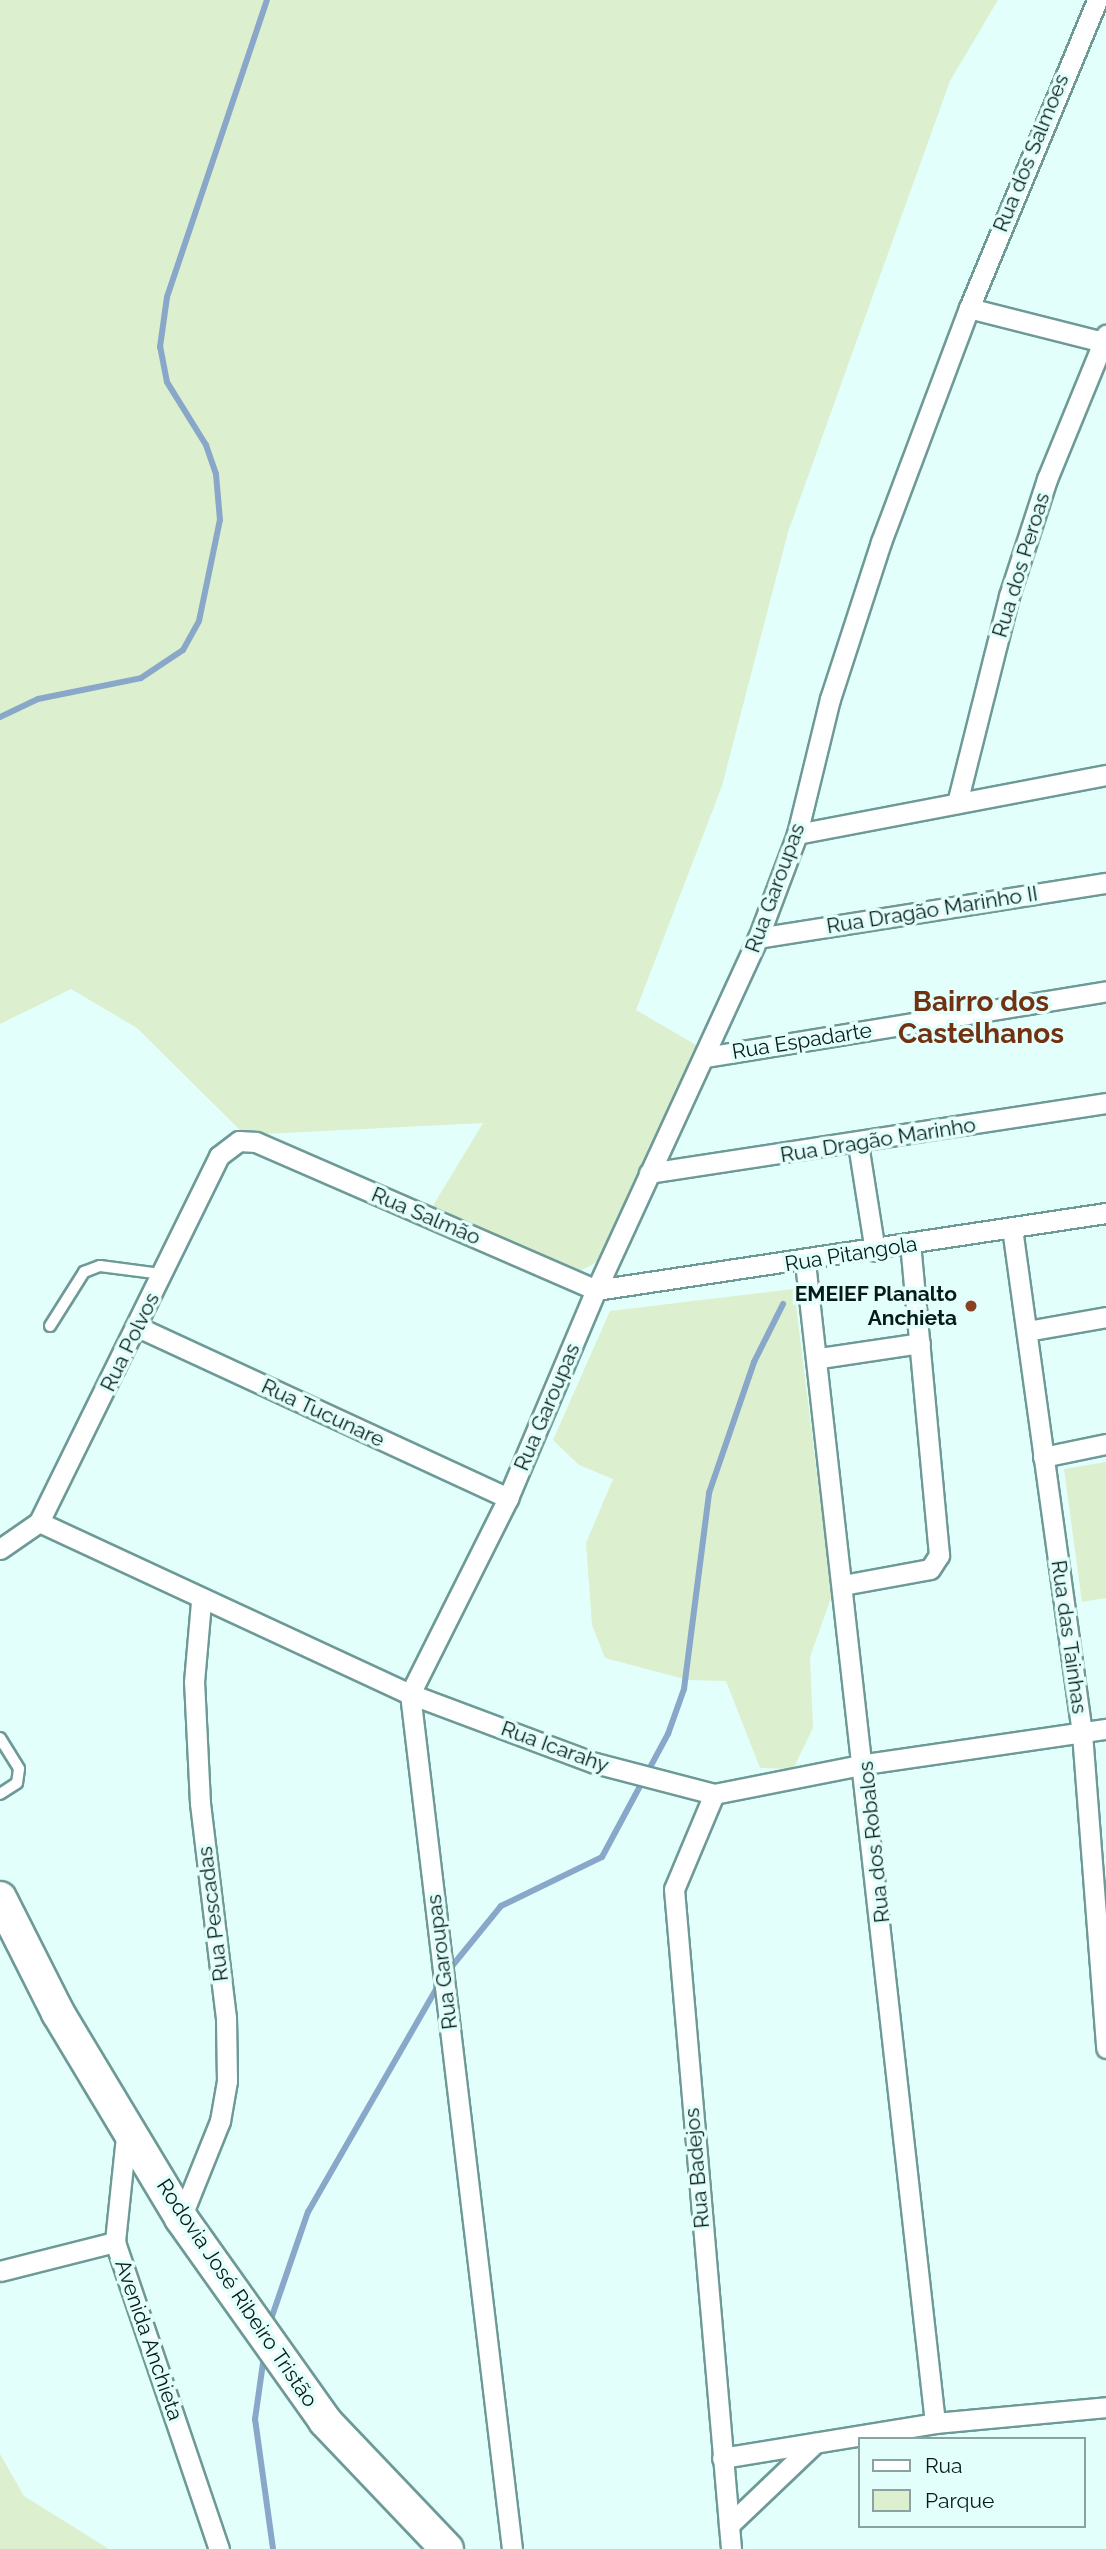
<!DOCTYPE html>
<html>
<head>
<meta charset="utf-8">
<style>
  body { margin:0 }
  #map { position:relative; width:1106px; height:2549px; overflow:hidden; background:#e2fffc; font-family:Raleway,sans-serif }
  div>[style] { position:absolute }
  .green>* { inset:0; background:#dcefce }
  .stream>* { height:6px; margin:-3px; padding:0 3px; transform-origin:3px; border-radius:3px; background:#89a8c9 }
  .roads { filter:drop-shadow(2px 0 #6d9a97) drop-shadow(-2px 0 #6d9a97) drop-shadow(0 2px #6d9a97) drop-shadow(0 -2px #6d9a97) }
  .service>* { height:10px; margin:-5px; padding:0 5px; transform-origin:5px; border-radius:5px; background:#fff }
  .minor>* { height:19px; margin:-9.5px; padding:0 9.5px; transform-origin:9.5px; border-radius:9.5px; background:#fff }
  .primary>* { height:32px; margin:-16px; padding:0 16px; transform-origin:16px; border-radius:16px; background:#fff }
  .dots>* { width:19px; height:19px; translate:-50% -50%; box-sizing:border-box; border:4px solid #e2fffc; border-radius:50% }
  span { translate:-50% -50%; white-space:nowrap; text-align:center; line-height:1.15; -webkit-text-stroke:7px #e2fffc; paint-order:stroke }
  .street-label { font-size:21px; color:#071a19 }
  .poi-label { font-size:21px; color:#071a19; font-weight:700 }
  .right { translate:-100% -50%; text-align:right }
  .district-label { font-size:28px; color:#723212; font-weight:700 }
  .legend { position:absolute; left:858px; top:2437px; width:228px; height:91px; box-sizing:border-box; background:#e2fffc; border:2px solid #8aa3a1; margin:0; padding:9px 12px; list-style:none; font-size:21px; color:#071a19 }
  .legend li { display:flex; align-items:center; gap:14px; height:35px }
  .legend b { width:35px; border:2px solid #8aa3a1 }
</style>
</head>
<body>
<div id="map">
  <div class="green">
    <i style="clip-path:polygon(0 0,998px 0,950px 81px,788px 532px,722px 786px,636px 1010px,703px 1049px,602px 1259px,582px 1270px,564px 1270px,431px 1209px,483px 1123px,245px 1135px,137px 1028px,71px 989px,0 1024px)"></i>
    <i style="clip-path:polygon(794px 1289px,832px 1595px,810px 1657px,813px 1728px,793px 1769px,760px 1768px,726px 1681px,688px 1680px,605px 1658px,592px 1625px,586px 1543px,613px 1479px,579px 1465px,553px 1440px,610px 1311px)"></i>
    <i style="clip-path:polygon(1106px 1462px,1106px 1598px,1082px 1602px,1064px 1469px)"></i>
    <i style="clip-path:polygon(0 2454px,24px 2496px,109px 2549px,0 2549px)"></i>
  </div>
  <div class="stream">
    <i style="left:0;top:717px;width:42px;rotate:-25.3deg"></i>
    <i style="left:38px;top:699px;width:105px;rotate:-11.5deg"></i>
    <i style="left:141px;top:678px;width:50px;rotate:-33.7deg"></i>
    <i style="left:183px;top:650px;width:33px;rotate:-61deg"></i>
    <i style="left:199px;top:621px;width:103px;rotate:-78.3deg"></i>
    <i style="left:220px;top:520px;width:46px;rotate:-95deg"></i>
    <i style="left:216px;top:474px;width:31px;rotate:-109deg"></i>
    <i style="left:206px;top:445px;width:74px;rotate:-121.8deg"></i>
    <i style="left:167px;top:382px;width:36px;rotate:-101deg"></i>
    <i style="left:160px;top:347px;width:50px;rotate:-82deg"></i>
    <i style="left:167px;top:297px;width:313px;rotate:-71.4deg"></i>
    <i style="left:448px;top:1971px;width:84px;rotate:-50.8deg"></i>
    <i style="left:501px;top:1906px;width:112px;rotate:-25.9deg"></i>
    <i style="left:602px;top:1857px;width:140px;rotate:-61.8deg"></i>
    <i style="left:668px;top:1734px;width:48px;rotate:-70.4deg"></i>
    <i style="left:684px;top:1689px;width:198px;rotate:-82.7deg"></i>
    <i style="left:709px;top:1493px;width:139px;rotate:-71deg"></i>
    <i style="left:754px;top:1362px;width:65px;rotate:-63.4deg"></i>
    <i style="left:269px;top:2325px;width:120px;rotate:-71deg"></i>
    <i style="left:308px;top:2212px;width:265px;rotate:-60.1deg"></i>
    <i style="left:264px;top:2356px;width:64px;rotate:98.1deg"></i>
    <i style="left:255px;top:2419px;width:131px;rotate:82.1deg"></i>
  </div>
  <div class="roads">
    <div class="service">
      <i style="left:50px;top:1326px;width:64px;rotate:-57.8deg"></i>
      <i style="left:84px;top:1272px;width:17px;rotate:-21deg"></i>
      <i style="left:100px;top:1266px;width:63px;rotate:7.4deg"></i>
      <i style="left:0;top:1738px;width:36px;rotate:58deg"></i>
      <i style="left:19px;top:1769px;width:14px;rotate:98deg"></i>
      <i style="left:17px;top:1783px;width:20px;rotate:147deg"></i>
    </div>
    <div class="minor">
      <i style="left:969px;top:308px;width:138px;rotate:14.2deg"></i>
      <i style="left:957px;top:803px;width:213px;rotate:-75.9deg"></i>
      <i style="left:1009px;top:596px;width:123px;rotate:-72deg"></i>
      <i style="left:1047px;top:479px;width:156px;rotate:-67.7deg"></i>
      <i style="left:797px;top:834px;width:315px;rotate:-10.8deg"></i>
      <i style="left:758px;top:938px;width:352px;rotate:-9deg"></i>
      <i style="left:705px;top:1057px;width:406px;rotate:-9.3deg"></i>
      <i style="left:858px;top:1144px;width:108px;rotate:81deg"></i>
      <i style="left:649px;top:1173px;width:462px;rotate:-8.7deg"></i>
      <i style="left:1012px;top:1228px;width:510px;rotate:82.11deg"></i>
      <i style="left:1082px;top:1733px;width:316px;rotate:85.6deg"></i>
      <i style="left:805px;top:1262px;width:1168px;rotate:83.61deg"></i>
      <i style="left:138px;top:1327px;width:408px;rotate:24.8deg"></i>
      <i style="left:1027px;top:1331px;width:80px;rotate:-10deg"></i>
      <i style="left:820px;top:1358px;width:101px;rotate:-8.5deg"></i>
      <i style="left:1043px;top:1457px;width:64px;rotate:-11.7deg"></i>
      <i style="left:39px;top:1522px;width:409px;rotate:24.9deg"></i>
      <i style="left:410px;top:1694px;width:197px;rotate:20.5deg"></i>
      <i style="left:595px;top:1763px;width:123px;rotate:14.6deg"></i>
      <i style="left:714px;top:1794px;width:154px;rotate:-11.2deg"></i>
      <i style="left:865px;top:1764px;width:244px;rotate:-8.3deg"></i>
      <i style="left:0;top:1549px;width:47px;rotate:-34.7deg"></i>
      <i style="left:39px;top:1522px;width:408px;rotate:-63.8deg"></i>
      <i style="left:219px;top:1156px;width:25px;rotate:-37deg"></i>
      <i style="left:239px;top:1141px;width:17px;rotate:3deg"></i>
      <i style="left:256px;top:1142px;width:371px;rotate:23.5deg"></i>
      <i style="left:596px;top:1290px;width:516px;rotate:-8.59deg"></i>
      <i style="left:843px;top:1585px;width:88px;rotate:-10.4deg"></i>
      <i style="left:930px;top:1569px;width:17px;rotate:-57deg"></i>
      <i style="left:939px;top:1555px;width:311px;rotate:-95.3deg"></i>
      <i style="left:714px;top:1794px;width:103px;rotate:112.8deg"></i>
      <i style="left:674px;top:1889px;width:662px;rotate:85.06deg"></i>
      <i style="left:127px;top:2127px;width:116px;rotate:96deg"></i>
      <i style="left:115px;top:2242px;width:324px;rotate:71.3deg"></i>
      <i style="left:181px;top:2218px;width:105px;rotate:-68.1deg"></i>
      <i style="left:220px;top:2121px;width:41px;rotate:-80.1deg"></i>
      <i style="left:227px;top:2081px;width:63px;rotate:-90.9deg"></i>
      <i style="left:226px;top:2018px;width:217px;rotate:-96.9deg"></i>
      <i style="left:200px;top:1803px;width:121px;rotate:-92.8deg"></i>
      <i style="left:194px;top:1682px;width:80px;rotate:-85deg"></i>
      <i style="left:0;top:2271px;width:119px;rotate:-14.2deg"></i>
      <i style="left:722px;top:2458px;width:216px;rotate:-9.3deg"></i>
      <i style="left:935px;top:2423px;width:172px;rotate:-5.3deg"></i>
      <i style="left:729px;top:2525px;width:119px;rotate:-43.6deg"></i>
      <i style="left:512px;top:2549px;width:861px;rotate:-96.8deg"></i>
      <i style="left:410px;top:1694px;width:219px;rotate:-63.4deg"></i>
      <i style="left:508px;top:1498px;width:226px;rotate:-67.1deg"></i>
      <i style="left:596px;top:1290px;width:387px;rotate:-65.3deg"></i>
      <i style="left:758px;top:938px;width:111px;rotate:-69.4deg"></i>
      <i style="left:797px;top:834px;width:139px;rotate:-76.3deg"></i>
      <i style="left:830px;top:699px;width:165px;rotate:-72deg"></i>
      <i style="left:881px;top:542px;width:250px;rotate:-69.4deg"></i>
      <i style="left:969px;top:308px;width:334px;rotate:-67.4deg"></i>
    </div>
    <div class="primary">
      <i style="left:0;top:1898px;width:129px;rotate:63.2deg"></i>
      <i style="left:58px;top:2013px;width:239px;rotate:59deg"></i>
      <i style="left:181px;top:2218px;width:249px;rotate:54.6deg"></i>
      <i style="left:325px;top:2421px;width:177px;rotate:46.4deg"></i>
    </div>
  </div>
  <div class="dots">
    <i style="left:971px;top:1306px;background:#8a4220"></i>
  </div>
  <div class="street-label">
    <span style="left:1031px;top:153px;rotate:-68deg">Rua dos Salmoes</span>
    <span style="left:1021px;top:565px;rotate:-73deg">Rua dos Peroas</span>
    <span style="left:775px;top:888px;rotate:-70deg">Rua Garoupas</span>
    <span style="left:932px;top:910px;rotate:-9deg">Rua Dragão Marinho II</span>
    <span style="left:802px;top:1041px;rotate:-9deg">Rua Espadarte</span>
    <span style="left:878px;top:1140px;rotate:-9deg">Rua Dragão Marinho</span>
    <span style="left:426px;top:1216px;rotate:23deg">Rua Salmão</span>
    <span style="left:851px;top:1254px;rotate:-9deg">Rua Pitangola</span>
    <span style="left:130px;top:1342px;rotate:-64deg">Rua Polvos</span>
    <span style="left:547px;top:1407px;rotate:-67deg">Rua Garoupas</span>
    <span style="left:323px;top:1413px;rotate:25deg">Rua Tucunare</span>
    <span style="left:1069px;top:1637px;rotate:82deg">Rua das Tainhas</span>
    <span style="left:555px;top:1747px;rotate:20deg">Rua Icarahy</span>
    <span style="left:874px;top:1842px;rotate:-96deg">Rua dos Robalos</span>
    <span style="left:213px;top:1914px;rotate:-97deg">Rua Pescadas</span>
    <span style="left:442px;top:1962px;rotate:-97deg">Rua Garoupas</span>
    <span style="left:697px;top:2168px;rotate:-95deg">Rua Badejos</span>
    <span style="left:237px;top:2293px;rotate:56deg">Rodovia José Ribeiro Tristão</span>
    <span style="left:149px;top:2340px;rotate:71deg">Avenida Anchieta</span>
  </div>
  <div class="poi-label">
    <span class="right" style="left:957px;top:1306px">EMEIEF Planalto<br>Anchieta</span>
  </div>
  <div class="district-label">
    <span style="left:981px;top:1018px">Bairro dos<br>Castelhanos</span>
  </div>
  <ul class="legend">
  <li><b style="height:9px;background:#fff"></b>Rua</li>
  <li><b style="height:19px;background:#dcefce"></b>Parque</li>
  </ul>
</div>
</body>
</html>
